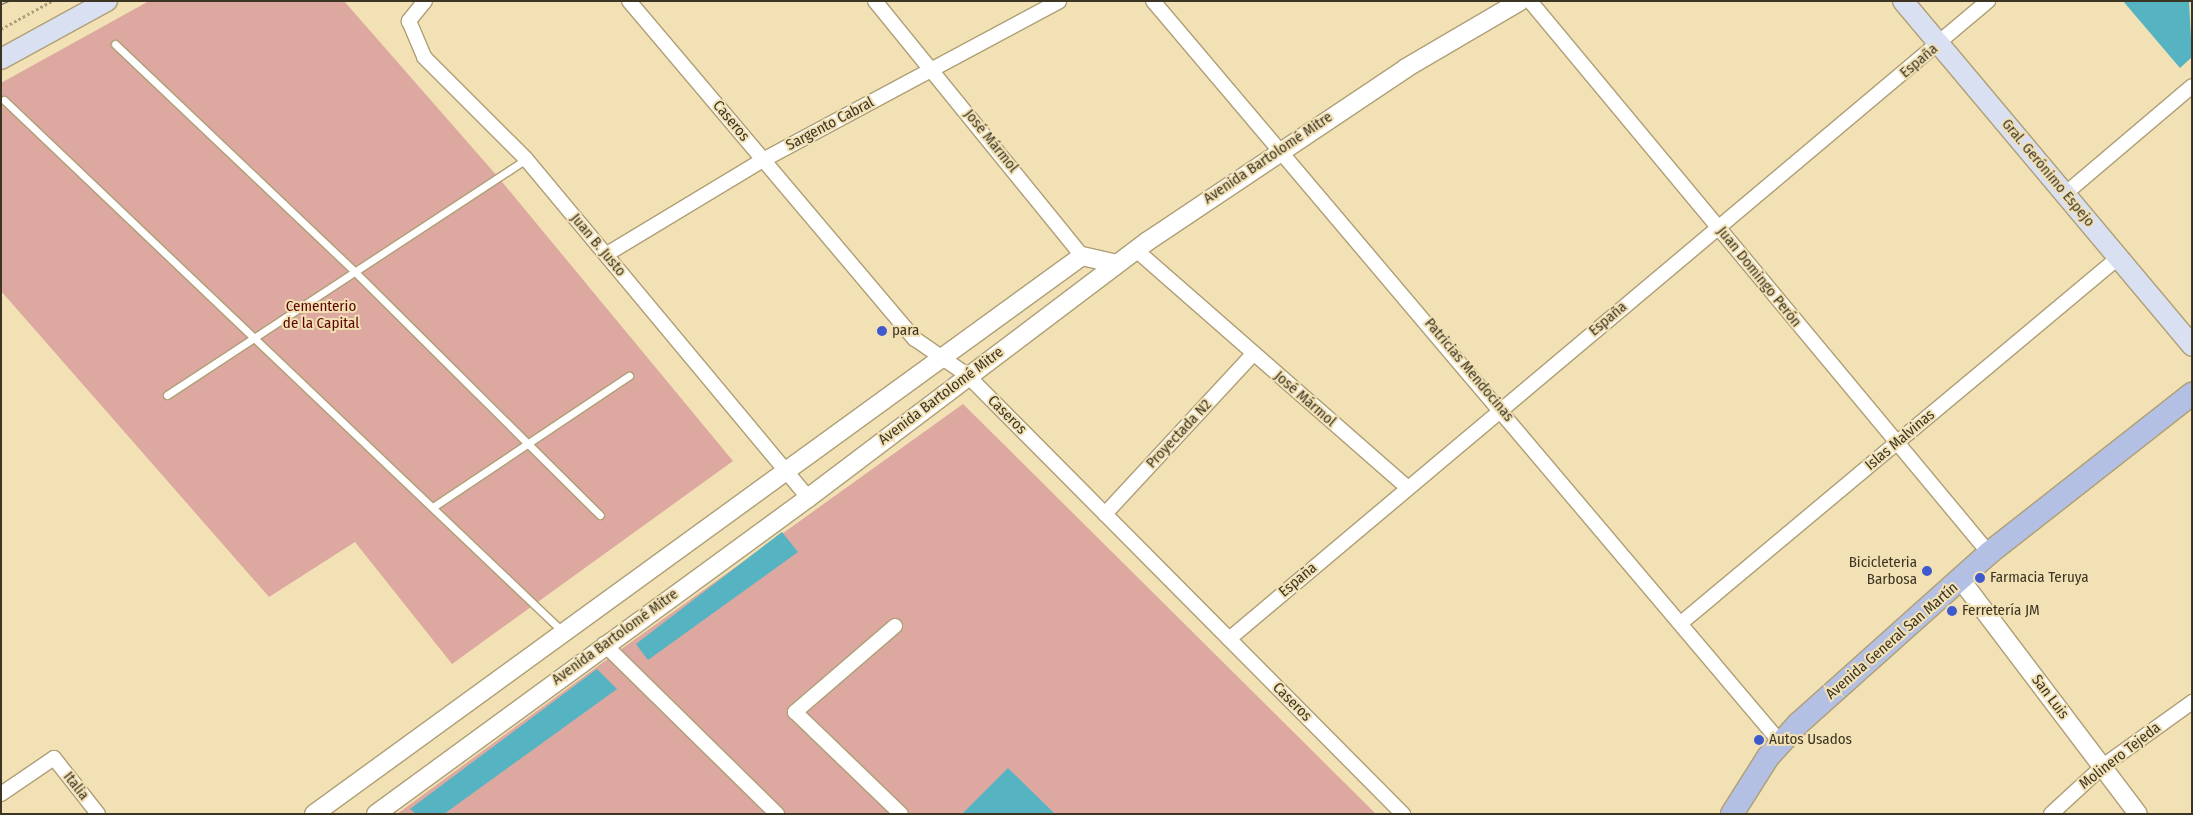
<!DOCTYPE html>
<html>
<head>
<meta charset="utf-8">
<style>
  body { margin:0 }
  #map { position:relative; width:2193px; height:815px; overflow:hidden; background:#f2e1b5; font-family:"Fira Sans Condensed",sans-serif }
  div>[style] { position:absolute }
  .green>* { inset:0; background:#dca8a0 }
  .building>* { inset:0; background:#56b3c2 }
  .path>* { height:3px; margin-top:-1.5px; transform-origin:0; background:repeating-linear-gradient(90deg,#ab9e7d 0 2.5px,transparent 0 5px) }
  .roads { filter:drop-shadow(1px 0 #af9f76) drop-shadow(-1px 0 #af9f76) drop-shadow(0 1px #af9f76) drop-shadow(0 -1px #af9f76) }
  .service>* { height:7px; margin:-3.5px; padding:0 3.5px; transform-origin:3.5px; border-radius:3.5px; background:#fff }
  .minor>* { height:14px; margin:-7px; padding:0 7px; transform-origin:7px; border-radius:7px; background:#fff }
  .tertiary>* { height:18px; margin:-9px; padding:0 9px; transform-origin:9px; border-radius:9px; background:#fff }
  .secondary>* { height:20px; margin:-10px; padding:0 10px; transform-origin:10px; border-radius:10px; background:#d9e0f1 }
  .primary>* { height:22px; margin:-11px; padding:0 11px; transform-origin:11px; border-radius:11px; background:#b3c0e3 }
  .tram>* { height:1px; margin:-0.5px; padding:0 0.5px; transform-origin:0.5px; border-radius:0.5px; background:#72684f }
  .dots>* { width:14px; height:14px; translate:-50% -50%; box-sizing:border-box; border:2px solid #f2e1b5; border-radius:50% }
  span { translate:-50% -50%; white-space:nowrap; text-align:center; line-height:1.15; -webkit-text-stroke:4px #f2e1b5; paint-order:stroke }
  .street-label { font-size:15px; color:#3c3524 }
  .park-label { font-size:15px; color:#5c0302 }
  .poi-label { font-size:15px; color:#3c3524 }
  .left { translate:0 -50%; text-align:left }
  .right { translate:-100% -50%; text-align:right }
  .frame { position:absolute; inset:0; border:2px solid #3c3524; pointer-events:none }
</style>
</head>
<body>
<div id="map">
  <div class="green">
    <i style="clip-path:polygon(149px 1px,344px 1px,498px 177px,733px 461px,452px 664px,355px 542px,269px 597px,1px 291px,1px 83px)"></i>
    <i style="clip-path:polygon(963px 404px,1376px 814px,397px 814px,613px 655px)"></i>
  </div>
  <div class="building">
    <i style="clip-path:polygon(2123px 1px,2189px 1px,2192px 57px,2180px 68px)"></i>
    <i style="clip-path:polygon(782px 532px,798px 552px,648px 660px,636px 644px)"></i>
    <i style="clip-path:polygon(597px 669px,617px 689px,444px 814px,416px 814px,410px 809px)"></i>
    <i style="clip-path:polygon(1008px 768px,1055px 814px,962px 814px)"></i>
  </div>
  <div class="path">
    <i style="left:1px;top:29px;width:58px;rotate:-28.8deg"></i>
  </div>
  <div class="roads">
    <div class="service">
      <i style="left:115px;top:44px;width:331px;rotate:43.5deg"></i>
      <i style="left:355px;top:272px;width:345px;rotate:44.8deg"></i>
      <i style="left:4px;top:100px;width:770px;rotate:43.58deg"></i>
      <i style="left:167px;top:395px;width:430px;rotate:-33.3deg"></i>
      <i style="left:433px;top:507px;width:236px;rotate:-33.8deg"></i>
    </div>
    <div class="minor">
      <i style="left:425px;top:1px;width:26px;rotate:129deg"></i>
      <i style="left:409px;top:21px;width:39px;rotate:67deg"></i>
      <i style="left:424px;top:57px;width:144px;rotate:45deg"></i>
      <i style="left:526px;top:159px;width:441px;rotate:50.2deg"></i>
      <i style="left:629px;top:1px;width:443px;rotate:49.8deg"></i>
      <i style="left:915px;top:339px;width:63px;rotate:34.7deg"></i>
      <i style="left:967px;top:375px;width:619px;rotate:45.2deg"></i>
      <i style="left:875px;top:1px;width:328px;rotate:50.9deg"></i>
      <i style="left:1153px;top:1px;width:971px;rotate:49.76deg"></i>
      <i style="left:1530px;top:1px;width:718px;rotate:50.26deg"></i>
      <i style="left:2066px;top:193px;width:165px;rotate:-40.3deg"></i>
      <i style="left:1136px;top:250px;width:361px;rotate:41.2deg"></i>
      <i style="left:607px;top:254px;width:182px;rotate:-31.1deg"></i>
      <i style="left:763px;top:160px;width:336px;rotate:-28.2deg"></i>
      <i style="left:1105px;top:514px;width:218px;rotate:-47.2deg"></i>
      <i style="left:1681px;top:623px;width:571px;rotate:-39.88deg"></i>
      <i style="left:895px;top:626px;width:132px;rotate:139.3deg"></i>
      <i style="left:795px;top:712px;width:147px;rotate:43.9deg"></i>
      <i style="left:1229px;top:639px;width:992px;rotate:-40.05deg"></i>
      <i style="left:604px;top:644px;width:243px;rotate:44.5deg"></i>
      <i style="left:1px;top:794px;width:64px;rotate:-34.2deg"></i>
      <i style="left:54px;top:758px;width:71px;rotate:51.8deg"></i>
      <i style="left:2051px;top:814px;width:71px;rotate:-42.7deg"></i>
      <i style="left:2103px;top:766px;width:110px;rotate:-35.7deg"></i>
    </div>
    <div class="tertiary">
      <i style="left:1961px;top:580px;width:293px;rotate:52.9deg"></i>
      <i style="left:314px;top:814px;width:949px;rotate:-36deg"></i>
      <i style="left:1082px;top:256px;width:35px;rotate:13deg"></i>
      <i style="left:376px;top:814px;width:535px;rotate:-36.18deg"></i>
      <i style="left:808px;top:498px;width:426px;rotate:-37.1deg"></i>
      <i style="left:1148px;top:241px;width:311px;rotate:-33.8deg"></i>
      <i style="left:1406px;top:68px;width:132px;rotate:-30.4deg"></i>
    </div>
    <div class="secondary">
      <i style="left:1903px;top:1px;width:450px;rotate:50deg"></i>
      <i style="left:1px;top:59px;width:121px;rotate:-28.7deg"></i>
    </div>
    <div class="primary">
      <i style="left:1732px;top:814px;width:67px;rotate:-57.7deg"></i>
      <i style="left:1768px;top:757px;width:46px;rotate:-47.6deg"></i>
      <i style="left:1799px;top:723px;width:255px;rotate:-41.8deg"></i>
      <i style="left:1989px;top:553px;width:258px;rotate:-38.1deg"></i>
    </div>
  </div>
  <div class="tram">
    <i style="left:1px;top:4px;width:8px;rotate:-23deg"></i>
  </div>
  <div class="dots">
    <i style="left:882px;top:331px;background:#3f5acd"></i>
    <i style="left:1927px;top:571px;background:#3f5acd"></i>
    <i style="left:1980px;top:578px;background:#3f5acd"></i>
    <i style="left:1952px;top:611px;background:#3f5acd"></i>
    <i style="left:1759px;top:740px;background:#3f5acd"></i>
  </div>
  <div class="street-label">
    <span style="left:1919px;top:61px;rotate:-40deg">España</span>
    <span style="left:731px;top:121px;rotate:50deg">Caseros</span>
    <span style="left:830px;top:124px;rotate:-28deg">Sargento Cabral</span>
    <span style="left:991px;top:141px;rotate:51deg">José Mármol</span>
    <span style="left:1268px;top:158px;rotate:-34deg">Avenida Bartolomé Mitre</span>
    <span style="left:2048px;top:173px;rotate:50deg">Gral. Gerónimo Espejo</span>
    <span style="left:598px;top:245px;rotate:50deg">Juan B. Justo</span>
    <span style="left:1759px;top:277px;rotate:51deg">Juan Domingo Perón</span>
    <span style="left:1608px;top:319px;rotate:-40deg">España</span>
    <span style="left:1469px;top:370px;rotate:50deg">Patricias Mendocinas</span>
    <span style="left:941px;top:396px;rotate:-37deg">Avenida Bartolomé Mitre</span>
    <span style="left:1305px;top:399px;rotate:41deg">José Mármol</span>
    <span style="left:1007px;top:415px;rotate:45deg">Caseros</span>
    <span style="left:1179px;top:434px;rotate:-47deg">Proyectada N2</span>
    <span style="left:1900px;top:440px;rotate:-40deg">Islas Malvinas</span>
    <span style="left:1298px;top:580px;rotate:-40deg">España</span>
    <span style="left:615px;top:637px;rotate:-36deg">Avenida Bartolomé Mitre</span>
    <span style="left:1892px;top:641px;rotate:-41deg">Avenida General San Martín</span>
    <span style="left:2050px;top:697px;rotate:53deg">San Luis</span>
    <span style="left:1292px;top:702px;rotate:45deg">Caseros</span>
    <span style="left:2120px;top:756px;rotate:-38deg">Molinero Tejeda</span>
    <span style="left:76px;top:786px;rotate:52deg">Italia</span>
  </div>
  <div class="park-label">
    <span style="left:321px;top:315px">Cementerio<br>de la Capital</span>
  </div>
  <div class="poi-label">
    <span class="left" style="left:892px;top:331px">para</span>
    <span class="right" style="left:1917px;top:571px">Bicicleteria<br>Barbosa</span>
    <span class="left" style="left:1990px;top:578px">Farmacia Teruya</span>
    <span class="left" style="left:1962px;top:611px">Ferretería JM</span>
    <span class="left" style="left:1769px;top:740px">Autos Usados</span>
  </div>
  <div class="frame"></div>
</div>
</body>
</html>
